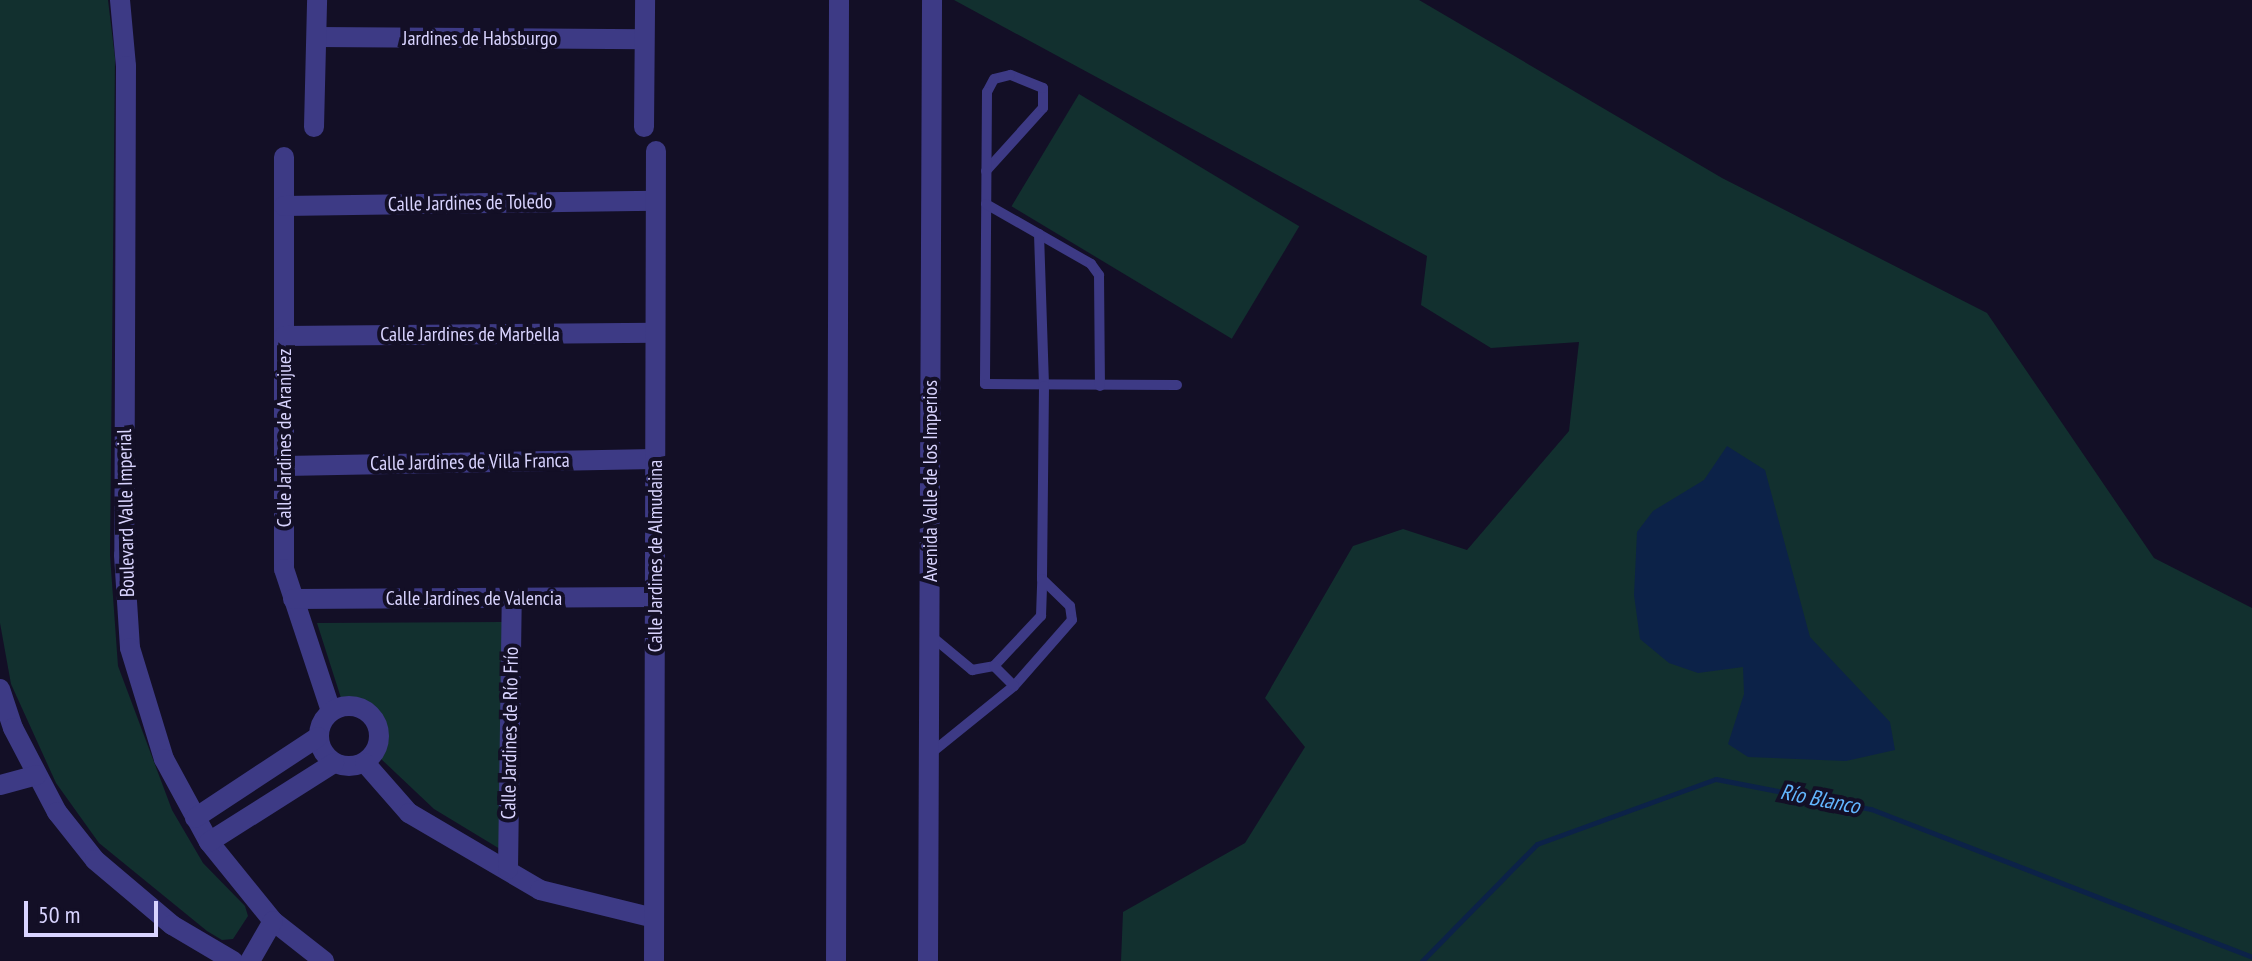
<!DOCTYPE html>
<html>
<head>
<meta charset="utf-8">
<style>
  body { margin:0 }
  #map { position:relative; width:2252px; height:961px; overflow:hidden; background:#130f26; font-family:"PT Sans Narrow",sans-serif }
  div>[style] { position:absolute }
  .green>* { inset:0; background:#12302f; transform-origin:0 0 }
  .water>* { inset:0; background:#0c2248 }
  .stream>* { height:5px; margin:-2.5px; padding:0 2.5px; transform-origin:2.5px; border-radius:2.5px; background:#0c2248 }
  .service>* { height:10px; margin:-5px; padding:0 5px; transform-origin:5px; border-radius:5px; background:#3d3a85 }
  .minor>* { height:20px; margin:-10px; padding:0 10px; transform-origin:10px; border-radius:10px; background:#3d3a85 }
  .minor>.ring { margin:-10px; padding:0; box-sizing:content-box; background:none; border:20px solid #3d3a85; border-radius:50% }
  span { translate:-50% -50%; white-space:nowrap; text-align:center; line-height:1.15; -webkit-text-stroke:8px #130f26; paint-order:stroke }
  .street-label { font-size:20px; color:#d9d4ff }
  .water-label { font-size:22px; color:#62b6ff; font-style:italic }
  .scale { position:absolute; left:24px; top:901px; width:134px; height:36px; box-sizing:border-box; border:4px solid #d9d4ff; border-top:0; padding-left:10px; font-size:24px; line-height:28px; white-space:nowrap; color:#d9d4ff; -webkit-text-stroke:6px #130f26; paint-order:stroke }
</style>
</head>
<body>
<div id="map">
  <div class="green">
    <i style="clip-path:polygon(0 0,108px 0,115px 58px,110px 555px,118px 666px,172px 810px,203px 863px,245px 906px,248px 916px,233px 939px,222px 940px,207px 931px,99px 843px,56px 783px,11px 684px,0 623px)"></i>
    <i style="clip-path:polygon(954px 0,1419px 0,1722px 178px,1987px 313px,2154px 558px,2252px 608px,2252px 961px,1121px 961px,1123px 912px,1245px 843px,1305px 747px,1265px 698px,1353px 546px,1403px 529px,1467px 550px,1569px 431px,1579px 342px,1491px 348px,1421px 305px,1427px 256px)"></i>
    <i style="left:1079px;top:94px;width:257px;height:131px;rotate:31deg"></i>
    <i style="clip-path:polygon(502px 622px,500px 849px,434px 809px,379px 757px,386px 738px,382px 717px,368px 705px,341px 698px,317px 623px)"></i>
  </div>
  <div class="water">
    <i style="clip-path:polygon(1727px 446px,1765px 470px,1810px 637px,1890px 722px,1895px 750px,1846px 761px,1748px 757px,1728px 744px,1744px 694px,1743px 667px,1698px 673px,1669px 663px,1640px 639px,1634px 595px,1637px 532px,1653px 511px,1704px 480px)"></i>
  </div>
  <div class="stream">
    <i style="left:1422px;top:961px;width:164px;rotate:-45.5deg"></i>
    <i style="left:1537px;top:844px;width:190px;rotate:-20deg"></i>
    <i style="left:1716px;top:779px;width:158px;rotate:11deg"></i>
    <i style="left:1871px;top:809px;width:409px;rotate:21.2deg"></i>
  </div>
  <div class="service">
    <i style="left:986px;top:171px;width:85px;rotate:-47.9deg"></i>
    <i style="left:1043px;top:108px;width:20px;rotate:-90deg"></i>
    <i style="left:1043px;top:88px;width:35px;rotate:-158deg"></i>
    <i style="left:1010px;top:75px;width:16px;rotate:166deg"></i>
    <i style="left:994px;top:79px;width:15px;rotate:118deg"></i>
    <i style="left:987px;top:92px;width:292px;rotate:90.4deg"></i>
    <i style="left:985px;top:384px;width:192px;rotate:0.3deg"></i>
    <i style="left:986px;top:204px;width:121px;rotate:29.7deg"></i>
    <i style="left:1091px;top:264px;width:14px;rotate:54deg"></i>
    <i style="left:1099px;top:275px;width:111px;rotate:89.5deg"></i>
    <i style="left:1039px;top:234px;width:152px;rotate:88.1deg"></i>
    <i style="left:1044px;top:386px;width:193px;rotate:90.6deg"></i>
    <i style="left:930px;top:635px;width:55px;rotate:39.8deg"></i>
    <i style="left:972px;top:670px;width:22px;rotate:-10deg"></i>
    <i style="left:994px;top:666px;width:69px;rotate:-46.8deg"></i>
    <i style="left:1041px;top:616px;width:37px;rotate:-88deg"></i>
    <i style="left:1042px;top:579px;width:39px;rotate:44deg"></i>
    <i style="left:1070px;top:606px;width:14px;rotate:82deg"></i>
    <i style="left:1072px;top:620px;width:88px;rotate:131.3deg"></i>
    <i style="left:1014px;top:686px;width:108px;rotate:141deg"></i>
    <i style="left:994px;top:666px;width:28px;rotate:45deg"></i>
  </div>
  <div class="minor">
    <i style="left:120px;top:0;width:66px;rotate:84.8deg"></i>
    <i style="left:126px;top:66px;width:489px;rotate:90.2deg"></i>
    <i style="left:124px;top:555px;width:93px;rotate:86.3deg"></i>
    <i style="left:130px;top:648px;width:116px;rotate:73deg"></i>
    <i style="left:164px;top:759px;width:94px;rotate:61.5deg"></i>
    <i style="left:209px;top:842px;width:102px;rotate:51deg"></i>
    <i style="left:273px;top:921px;width:65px;rotate:38.1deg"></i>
    <i style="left:317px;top:37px;width:327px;rotate:0.4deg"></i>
    <i style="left:314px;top:127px;width:127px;rotate:-88.6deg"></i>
    <i style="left:644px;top:127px;width:127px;rotate:-89.5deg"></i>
    <i style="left:284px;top:157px;width:412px;rotate:90deg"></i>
    <i style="left:284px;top:569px;width:150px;rotate:71.7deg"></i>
    <i style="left:284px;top:206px;width:371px;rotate:-0.8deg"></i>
    <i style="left:284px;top:336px;width:371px;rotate:-0.5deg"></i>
    <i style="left:285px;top:466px;width:370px;rotate:-1.1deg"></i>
    <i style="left:293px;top:599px;width:362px;rotate:-0.3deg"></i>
    <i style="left:0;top:689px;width:41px;rotate:71.6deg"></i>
    <i style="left:13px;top:728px;width:95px;rotate:62.4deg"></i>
    <i style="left:57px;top:812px;width:61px;rotate:51.6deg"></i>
    <i style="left:95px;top:860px;width:101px;rotate:40.2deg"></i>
    <i style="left:172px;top:925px;width:71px;rotate:30.5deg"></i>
    <i class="ring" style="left:319px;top:706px;width:40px;height:40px"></i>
    <i style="left:365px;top:763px;width:67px;rotate:48.7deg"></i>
    <i style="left:409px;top:813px;width:152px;rotate:30.4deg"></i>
    <i style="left:540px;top:890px;width:117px;rotate:13.8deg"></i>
    <i style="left:0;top:785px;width:38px;rotate:-15deg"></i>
    <i style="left:195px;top:818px;width:147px;rotate:-33.4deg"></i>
    <i style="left:209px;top:842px;width:148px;rotate:-32.3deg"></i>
    <i style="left:508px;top:869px;width:271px;rotate:-89.2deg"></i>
    <i style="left:250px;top:961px;width:46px;rotate:-60.1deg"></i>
    <i style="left:654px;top:961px;width:810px;rotate:-89.86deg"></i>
    <i style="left:836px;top:961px;width:961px;rotate:-89.82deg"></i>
    <i style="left:928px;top:961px;width:961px;rotate:-89.76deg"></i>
  </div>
  <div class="street-label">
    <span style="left:480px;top:38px">Jardines de Habsburgo</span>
    <span style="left:470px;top:203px;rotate:-1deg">Calle Jardines de Toledo</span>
    <span style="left:470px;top:334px">Calle Jardines de Marbella</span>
    <span style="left:284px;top:438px;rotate:-90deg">Calle Jardines de Aranjuez</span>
    <span style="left:470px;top:462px;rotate:-1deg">Calle Jardines de Villa Franca</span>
    <span style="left:930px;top:481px;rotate:-90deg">Avenida Valle de los Imperios</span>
    <span style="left:126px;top:513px;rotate:-91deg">Boulevard Valle Imperial</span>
    <span style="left:655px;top:556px;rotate:-90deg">Calle Jardines de Almudaina</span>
    <span style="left:474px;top:598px">Calle Jardines de Valencia</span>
    <span style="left:510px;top:733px;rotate:-89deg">Calle Jardines de Río Frío</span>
  </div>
  <div class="water-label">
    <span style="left:1820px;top:799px;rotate:11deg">Río Blanco</span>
  </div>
  <div class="scale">50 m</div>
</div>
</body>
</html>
